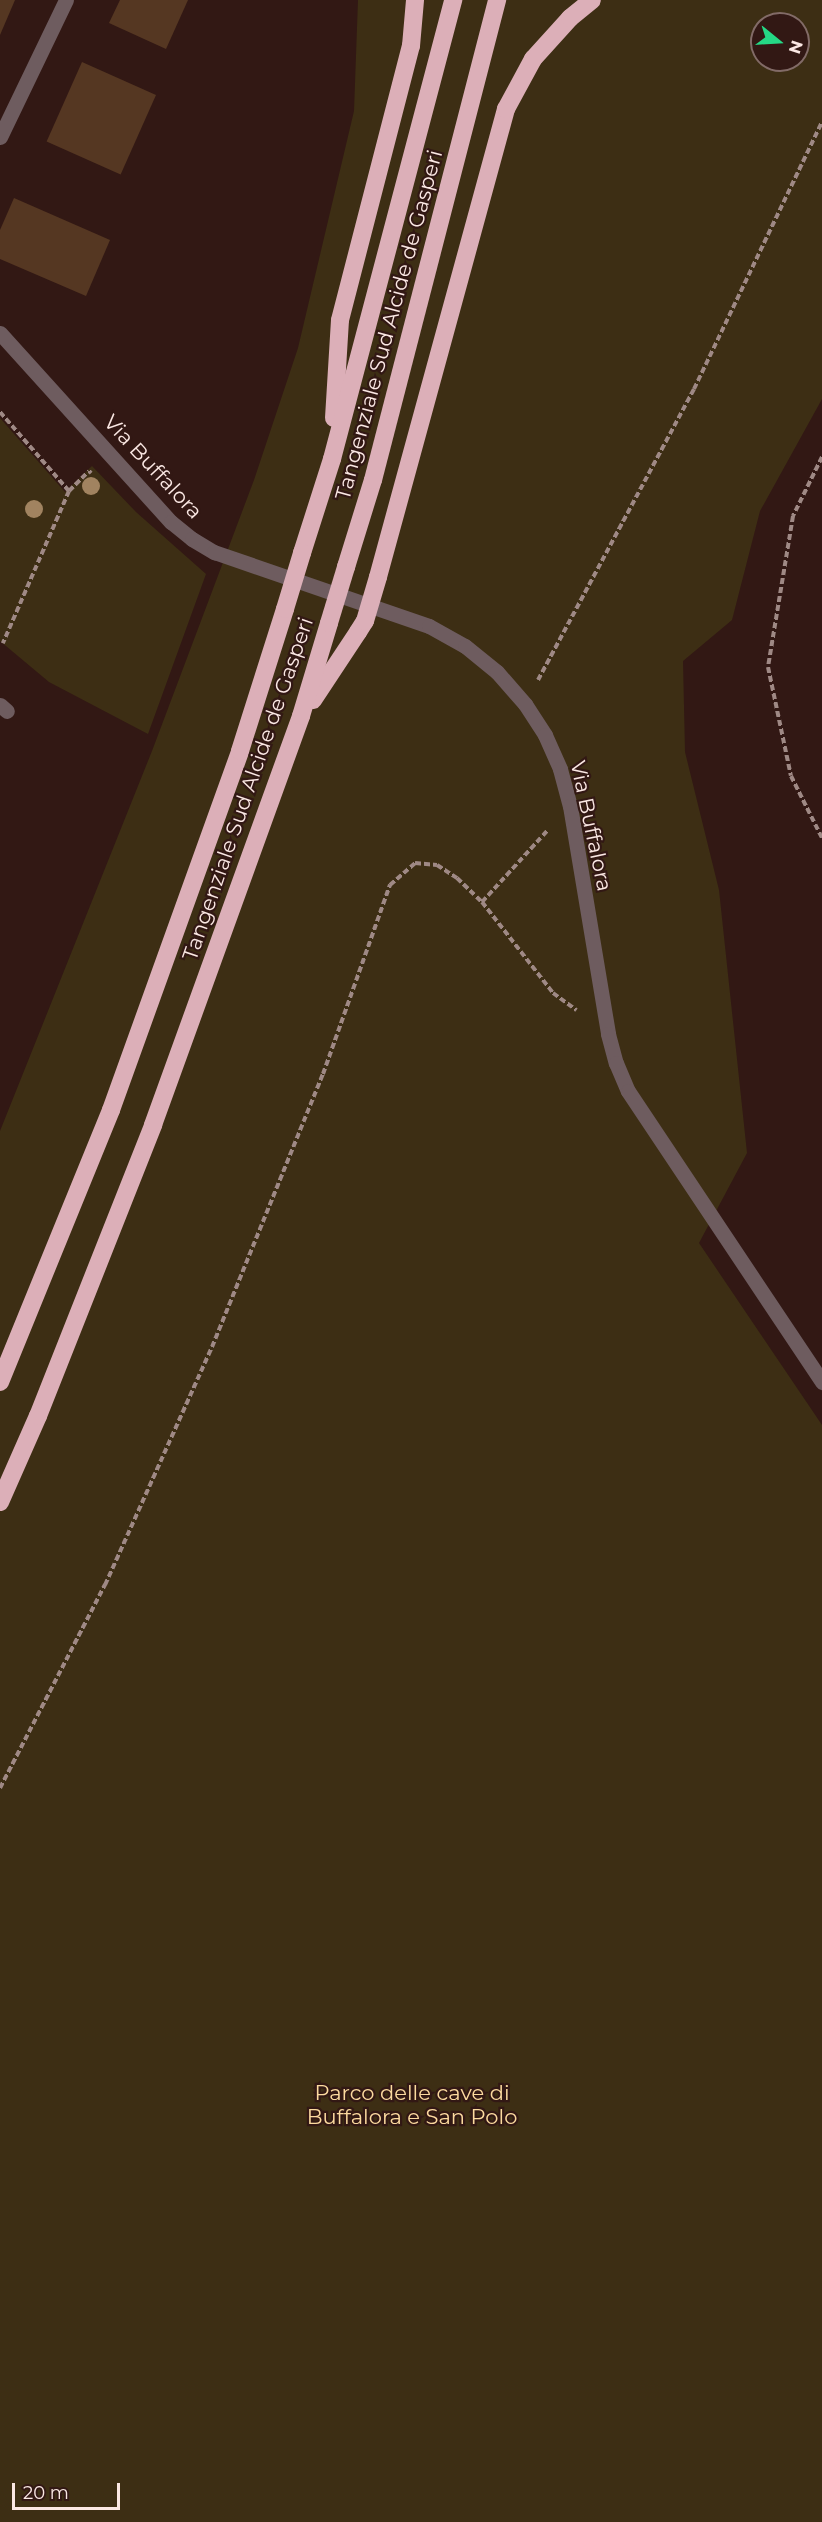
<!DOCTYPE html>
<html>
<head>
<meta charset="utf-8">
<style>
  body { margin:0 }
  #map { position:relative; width:822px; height:2522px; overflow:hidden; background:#321814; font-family:Montserrat,sans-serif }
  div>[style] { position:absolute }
  .green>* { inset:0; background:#3d2e14 }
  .building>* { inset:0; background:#553722; transform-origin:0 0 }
  .path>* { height:4px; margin-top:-2px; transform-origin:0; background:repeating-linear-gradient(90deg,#9f8985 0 6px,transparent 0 9px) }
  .minor>* { height:15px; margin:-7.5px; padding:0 7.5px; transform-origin:7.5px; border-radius:7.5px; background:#6e5c5f }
  .highway>* { height:18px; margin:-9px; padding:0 9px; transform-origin:9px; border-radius:9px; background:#dcafb8 }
  .highway-bridge>* { height:18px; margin:-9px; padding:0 9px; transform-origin:9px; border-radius:9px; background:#dcafb8 }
  .trees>* { width:18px; height:18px; margin:-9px; border-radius:50%; background:#a18360 }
  span { translate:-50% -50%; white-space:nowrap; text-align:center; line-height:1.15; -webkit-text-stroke:4.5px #321814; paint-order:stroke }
  .street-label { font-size:21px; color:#fbe8e4 }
  .park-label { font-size:21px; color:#fcda9f }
  .north { position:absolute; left:750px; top:12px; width:60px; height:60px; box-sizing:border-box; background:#321814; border:2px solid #826b67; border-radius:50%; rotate:108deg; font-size:16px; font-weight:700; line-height:24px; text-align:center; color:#fbe8e4 }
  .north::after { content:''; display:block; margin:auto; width:21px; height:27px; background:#25d886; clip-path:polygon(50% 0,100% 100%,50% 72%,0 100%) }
  .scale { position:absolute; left:12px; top:2483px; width:108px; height:27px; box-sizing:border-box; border:3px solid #fbe8e4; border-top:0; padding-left:8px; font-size:18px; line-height:21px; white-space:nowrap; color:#fbe8e4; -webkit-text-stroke:4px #321814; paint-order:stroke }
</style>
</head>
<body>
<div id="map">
  <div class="green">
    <i style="clip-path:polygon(evenodd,358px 0,822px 0,822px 399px,760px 511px,732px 620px,683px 661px,685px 752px,719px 890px,747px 1153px,699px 1243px,822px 1425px,822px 2522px,0 2522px,0 1131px,152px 751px,254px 480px,298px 348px,354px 111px,358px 0,762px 24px,798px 24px,798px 60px,762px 60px,762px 24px)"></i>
    <i style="clip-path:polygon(0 418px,65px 492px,92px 466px,136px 512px,206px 574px,148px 734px,49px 682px,0 641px)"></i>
  </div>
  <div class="building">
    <i style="clip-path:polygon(0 0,15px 0,0 35px)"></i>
    <i style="clip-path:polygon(120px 0,188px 0,166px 49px,109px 23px)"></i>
    <i style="left:82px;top:62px;width:81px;height:87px;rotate:24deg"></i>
    <i style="clip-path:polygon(14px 198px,110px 240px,86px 296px,0 259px,0 230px)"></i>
  </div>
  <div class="path">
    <i style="left:0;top:412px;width:105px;rotate:48.9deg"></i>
    <i style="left:69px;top:491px;width:166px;rotate:113.5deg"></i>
    <i style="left:822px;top:457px;width:66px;rotate:116.2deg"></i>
    <i style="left:793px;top:516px;width:153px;rotate:99.4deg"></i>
    <i style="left:768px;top:667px;width:111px;rotate:78.1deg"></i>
    <i style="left:791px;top:776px;width:69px;rotate:63.4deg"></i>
    <i style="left:69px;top:491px;width:28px;rotate:-45deg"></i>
    <i style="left:89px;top:471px;width:3px;rotate:45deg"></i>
    <i style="left:538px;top:680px;width:330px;rotate:-61.8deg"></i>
    <i style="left:694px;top:389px;width:296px;rotate:-64.4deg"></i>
    <i style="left:482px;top:902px;width:96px;rotate:-47.5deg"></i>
    <i style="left:0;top:1788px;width:229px;rotate:-62.7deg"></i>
    <i style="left:105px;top:1585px;width:261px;rotate:-65.8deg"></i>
    <i style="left:212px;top:1347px;width:295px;rotate:-67.9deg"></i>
    <i style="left:323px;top:1074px;width:201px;rotate:-70.5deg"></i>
    <i style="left:390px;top:885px;width:33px;rotate:-41deg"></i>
    <i style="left:415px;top:863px;width:22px;rotate:5deg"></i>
    <i style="left:437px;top:865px;width:24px;rotate:33deg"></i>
    <i style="left:457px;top:878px;width:35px;rotate:44deg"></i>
    <i style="left:482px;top:902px;width:115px;rotate:52deg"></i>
    <i style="left:553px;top:993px;width:29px;rotate:36deg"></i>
  </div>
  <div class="minor">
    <i style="left:0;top:137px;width:152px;rotate:-64.3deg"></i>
    <i style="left:0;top:333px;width:255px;rotate:47.9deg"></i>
    <i style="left:171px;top:522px;width:27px;rotate:39deg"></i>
    <i style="left:192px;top:539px;width:26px;rotate:31deg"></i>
    <i style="left:214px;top:552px;width:227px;rotate:19deg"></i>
    <i style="left:429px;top:626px;width:41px;rotate:29.1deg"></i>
    <i style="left:465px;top:646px;width:41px;rotate:39.1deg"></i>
    <i style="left:497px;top:672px;width:43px;rotate:48.8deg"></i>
    <i style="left:525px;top:704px;width:37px;rotate:57deg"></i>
    <i style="left:545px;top:735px;width:37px;rotate:66deg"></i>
    <i style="left:560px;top:769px;width:38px;rotate:75deg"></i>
    <i style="left:570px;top:806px;width:231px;rotate:80.5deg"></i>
    <i style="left:608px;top:1034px;width:30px;rotate:75deg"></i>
    <i style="left:616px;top:1063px;width:30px;rotate:67deg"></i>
    <i style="left:628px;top:1091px;width:350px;rotate:56.3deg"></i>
    <i style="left:0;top:705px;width:9px;rotate:41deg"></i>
  </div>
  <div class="highway">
    <i style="left:334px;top:418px;width:98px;rotate:-86.5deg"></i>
    <i style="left:340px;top:320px;width:283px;rotate:-75.5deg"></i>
    <i style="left:411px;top:46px;width:46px;rotate:-85deg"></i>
    <i style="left:302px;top:553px;width:99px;rotate:-72.3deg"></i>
    <i style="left:332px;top:459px;width:475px;rotate:-75.2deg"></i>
    <i style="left:346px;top:567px;width:91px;rotate:-72.8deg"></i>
    <i style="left:373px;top:480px;width:496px;rotate:-75.5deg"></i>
    <i style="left:378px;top:577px;width:485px;rotate:-74.7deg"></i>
    <i style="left:506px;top:109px;width:57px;rotate:-61.6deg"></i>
    <i style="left:533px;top:59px;width:55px;rotate:-47.9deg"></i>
    <i style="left:570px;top:18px;width:28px;rotate:-39deg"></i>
    <i style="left:313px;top:700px;width:82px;rotate:-56.5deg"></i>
    <i style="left:0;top:1382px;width:294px;rotate:-67.8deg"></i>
    <i style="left:111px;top:1110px;width:381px;rotate:-70.2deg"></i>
    <i style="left:240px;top:751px;width:149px;rotate:-72.4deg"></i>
    <i style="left:0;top:1502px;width:94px;rotate:-66.2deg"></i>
    <i style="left:38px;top:1416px;width:313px;rotate:-68.4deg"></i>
    <i style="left:153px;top:1125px;width:435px;rotate:-70.1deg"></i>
    <i style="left:301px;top:716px;width:97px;rotate:-73.2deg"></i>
  </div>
  <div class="highway-bridge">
    <i style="left:285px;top:609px;width:59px;rotate:-73.1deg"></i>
    <i style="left:329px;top:623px;width:59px;rotate:-73.1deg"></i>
    <i style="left:358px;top:632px;width:13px;rotate:-58deg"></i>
    <i style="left:365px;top:621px;width:46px;rotate:-73.5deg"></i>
  </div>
  <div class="trees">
    <i style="left:91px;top:486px"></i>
    <i style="left:34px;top:509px"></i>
  </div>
  <div class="street-label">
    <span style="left:389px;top:325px;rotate:-75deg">Tangenziale Sud Alcide de Gasperi</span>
    <span style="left:153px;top:467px;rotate:47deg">Via Buffalora</span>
    <span style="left:248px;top:789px;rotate:-71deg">Tangenziale Sud Alcide de Gasperi</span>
    <span style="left:591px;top:826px;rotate:78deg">Via Buffalora</span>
  </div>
  <div class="park-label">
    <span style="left:412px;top:2105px">Parco delle cave di<br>Buffalora e San Polo</span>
  </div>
  <div class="north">N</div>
  <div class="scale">20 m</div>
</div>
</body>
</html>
